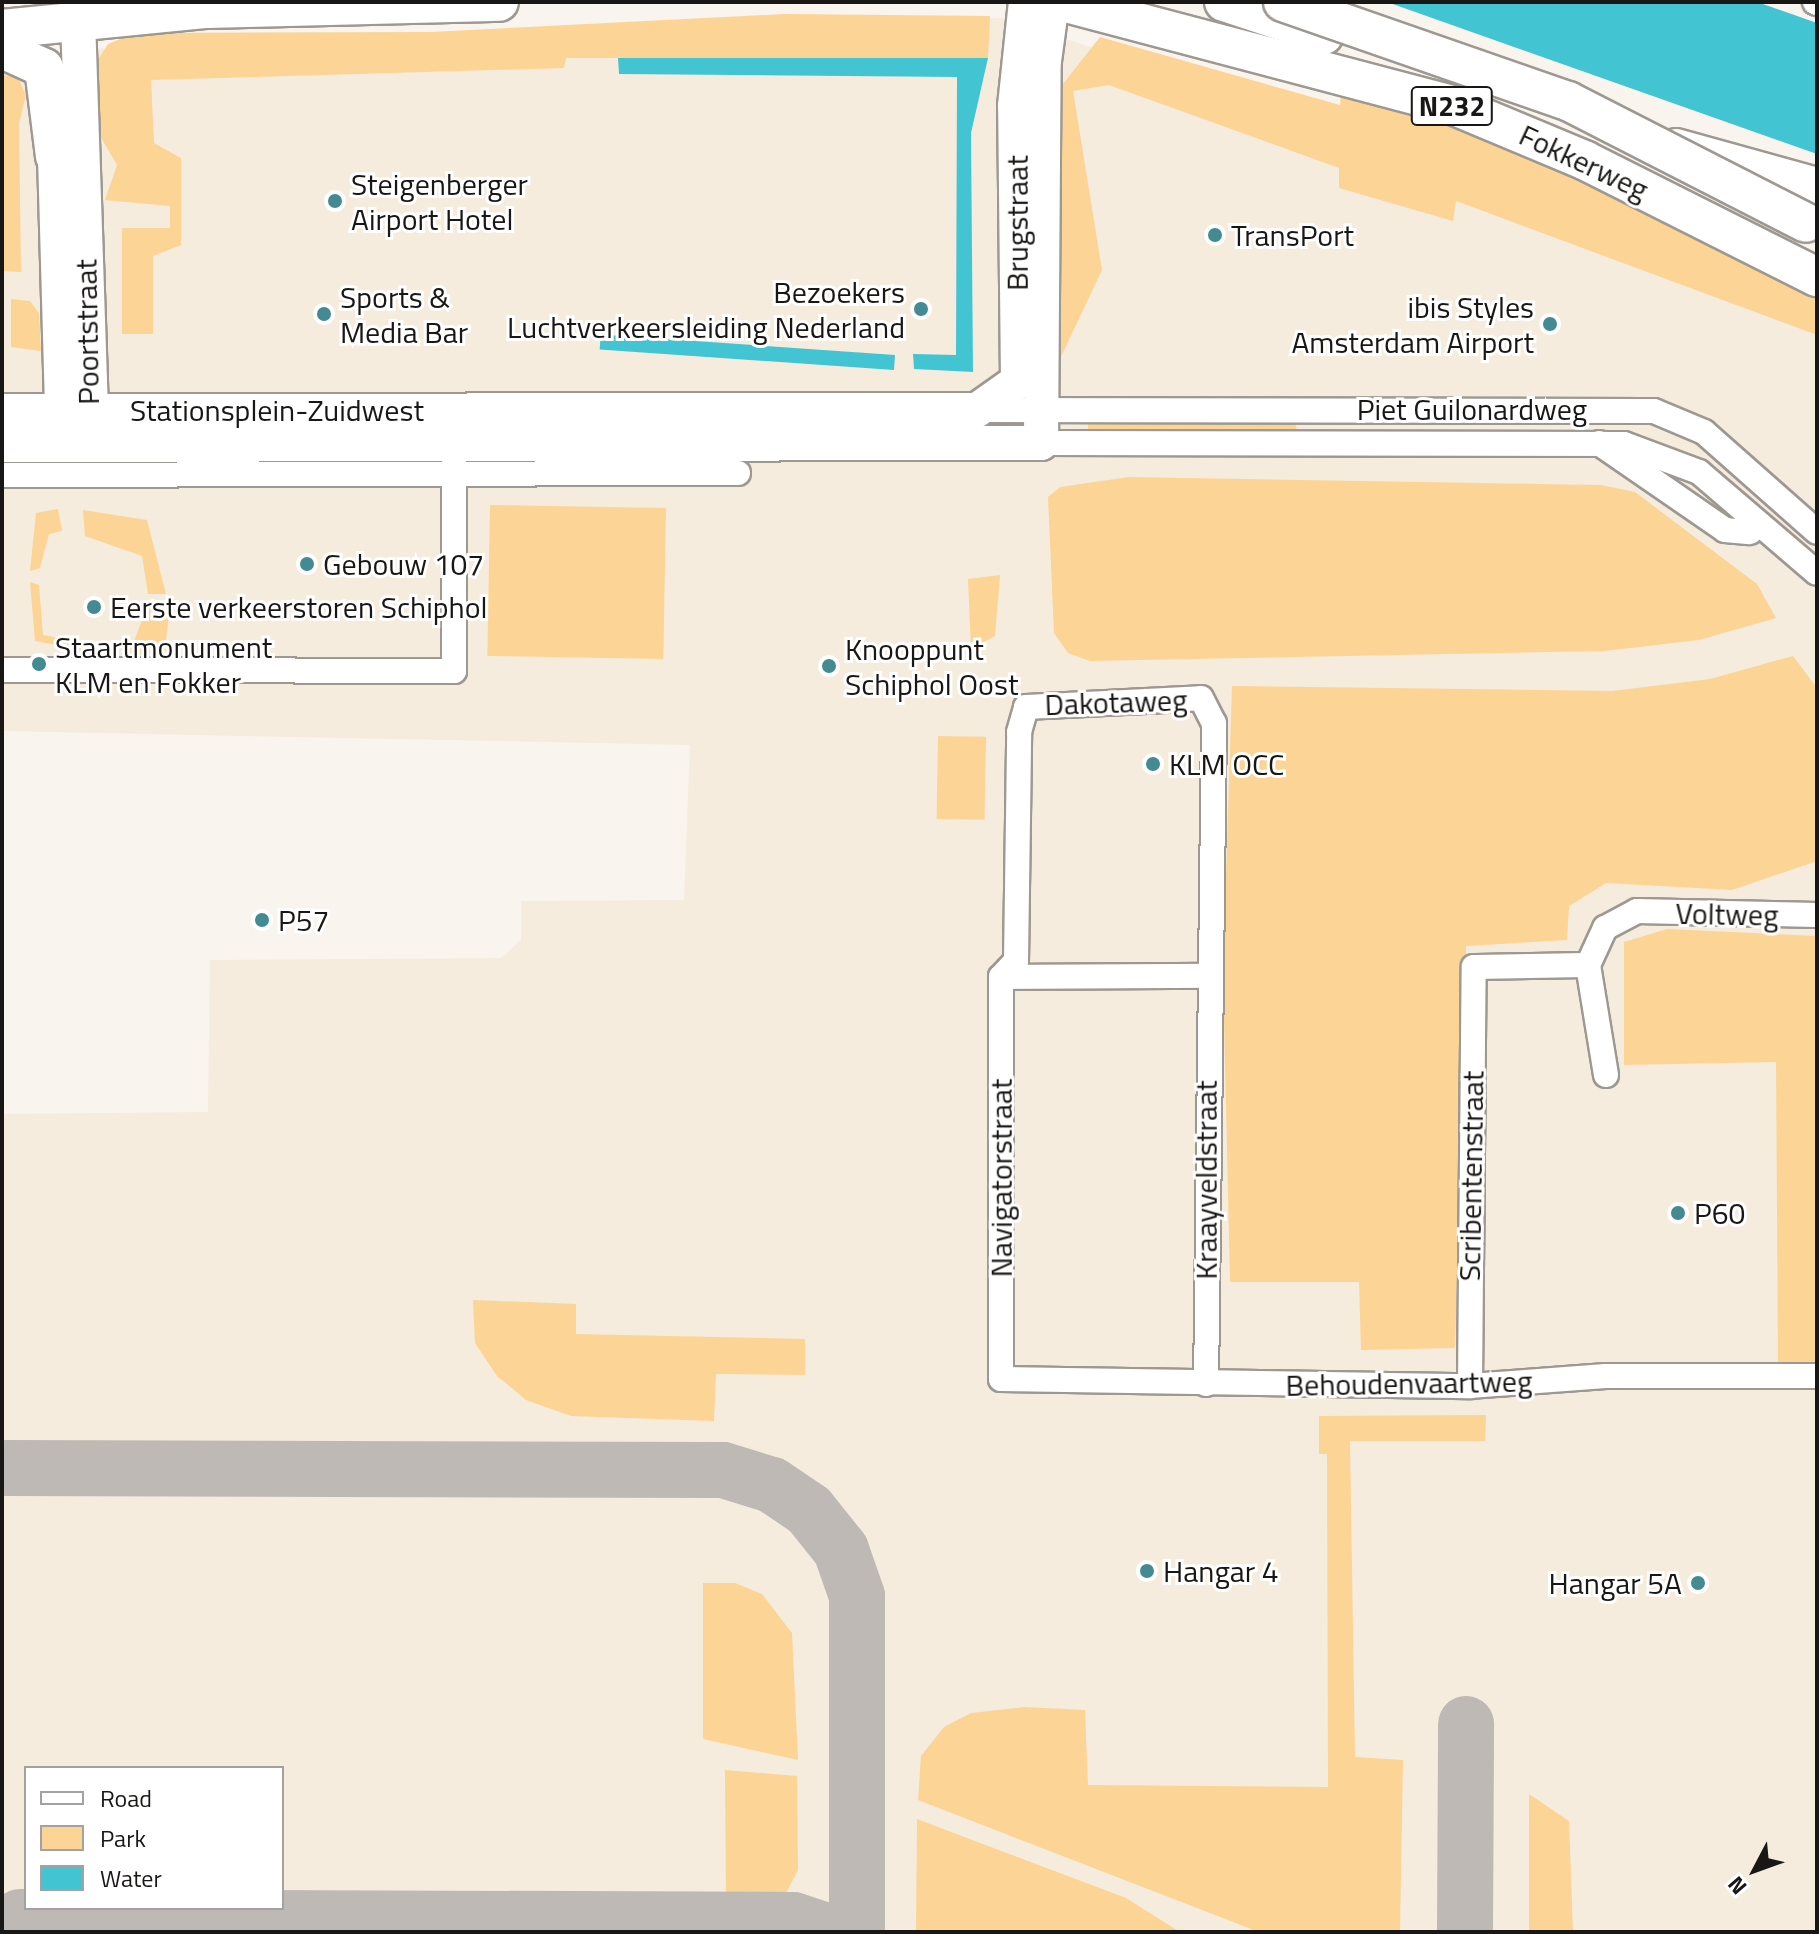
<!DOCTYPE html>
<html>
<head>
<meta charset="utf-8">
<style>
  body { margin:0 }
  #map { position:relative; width:1819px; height:1934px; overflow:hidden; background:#f9f4ed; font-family:"Titillium Web",sans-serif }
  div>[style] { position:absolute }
  .built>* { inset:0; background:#f5ecdd }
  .green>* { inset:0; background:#fcd495; transform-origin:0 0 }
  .water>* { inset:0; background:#43c4d3; transform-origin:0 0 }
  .taxiway>* { height:56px; margin:-28px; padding:0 28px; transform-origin:28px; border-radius:28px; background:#beb9b4 }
  .roads { filter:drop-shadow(2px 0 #9d9891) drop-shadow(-2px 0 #9d9891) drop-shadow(0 2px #9d9891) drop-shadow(0 -2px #9d9891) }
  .street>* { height:24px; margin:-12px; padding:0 12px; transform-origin:12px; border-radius:12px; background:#fff }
  .secondary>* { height:34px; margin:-17px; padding:0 17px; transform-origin:17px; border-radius:17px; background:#fff }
  .primary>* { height:38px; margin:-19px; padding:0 19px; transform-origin:19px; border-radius:19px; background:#fff }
  .bridges { filter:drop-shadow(2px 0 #9d9891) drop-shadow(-2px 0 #9d9891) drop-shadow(0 2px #9d9891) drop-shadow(0 -2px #9d9891) }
  .primary-bridge>* { height:38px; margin:-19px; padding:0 19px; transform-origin:19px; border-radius:19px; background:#fff }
  .dots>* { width:22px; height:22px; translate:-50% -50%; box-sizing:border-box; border:4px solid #fff; border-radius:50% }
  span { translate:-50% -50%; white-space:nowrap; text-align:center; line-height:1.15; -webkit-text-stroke:6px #fff; paint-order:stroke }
  .shield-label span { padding:2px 6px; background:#fff; border:2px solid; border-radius:6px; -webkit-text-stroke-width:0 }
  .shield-label { font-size:28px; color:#191715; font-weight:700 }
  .street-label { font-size:30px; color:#191715 }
  .poi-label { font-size:30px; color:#191715 }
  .left { translate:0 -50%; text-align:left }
  .right { translate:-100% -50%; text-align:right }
  .frame { position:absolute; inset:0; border:4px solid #191715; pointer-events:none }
  .legend { position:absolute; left:24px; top:1766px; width:260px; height:144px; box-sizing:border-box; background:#fff; border:2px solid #a3a2a1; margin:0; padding:10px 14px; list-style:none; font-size:24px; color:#191715 }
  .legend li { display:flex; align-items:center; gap:16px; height:40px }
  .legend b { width:40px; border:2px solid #a3a2a1 }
  .north { position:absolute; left:1715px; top:1830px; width:80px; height:80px; -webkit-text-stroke:6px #fff; paint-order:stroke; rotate:229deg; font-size:22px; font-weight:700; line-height:32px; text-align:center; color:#191715 }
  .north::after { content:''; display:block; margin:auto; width:28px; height:36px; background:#191715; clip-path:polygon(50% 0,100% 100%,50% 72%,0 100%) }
</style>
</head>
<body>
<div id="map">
  <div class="built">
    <i style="clip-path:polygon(evenodd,1002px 18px,1378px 142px,1817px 320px,1817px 1932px,2px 1932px,2px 1114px,208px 1112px,210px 960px,501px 958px,521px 940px,521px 901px,684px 900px,690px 745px,2px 731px,2px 67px,69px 51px,204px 40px,1002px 18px,26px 1768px,282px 1768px,282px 1908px,26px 1908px,26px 1768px)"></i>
  </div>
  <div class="green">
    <i style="clip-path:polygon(785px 14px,990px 16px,988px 58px,566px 58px,564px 68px,151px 80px,154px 143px,181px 158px,181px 245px,153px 256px,153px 334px,122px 334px,122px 228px,170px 228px,170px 206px,105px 200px,117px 165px,97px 131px,92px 69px,108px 44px,135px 33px,430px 32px)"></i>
    <i style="clip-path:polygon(1100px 37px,1340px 105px,1341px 93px,1494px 139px,1817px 296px,1817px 335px,1456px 201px,1453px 221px,1339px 188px,1339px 168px,1109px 85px,1073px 91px,1102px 270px,1058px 363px,1059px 89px)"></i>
    <i style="clip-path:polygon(2px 75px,18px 78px,26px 95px,19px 123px,21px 272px,2px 271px)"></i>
    <i style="clip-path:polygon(11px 299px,30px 301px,39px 313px,41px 351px,11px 347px)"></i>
    <i style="clip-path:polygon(1088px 420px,1294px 420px,1297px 430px,1088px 434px)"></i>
    <i style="clip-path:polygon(1129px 477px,1601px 485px,1635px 492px,1757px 584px,1776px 618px,1699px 640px,1604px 651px,1090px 661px,1068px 653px,1054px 633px,1048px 497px,1060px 487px)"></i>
    <i style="left:490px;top:505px;width:176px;height:151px;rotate:1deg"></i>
    <i style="clip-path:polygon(58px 509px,62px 531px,49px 534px,40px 568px,30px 571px,36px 513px)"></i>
    <i style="clip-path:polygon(83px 510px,147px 520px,166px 594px,148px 594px,142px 556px,85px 536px)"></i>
    <i style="clip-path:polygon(1000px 575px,995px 636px,971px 649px,968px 579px)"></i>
    <i style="clip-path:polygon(30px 582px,39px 585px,43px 635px,96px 645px,97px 653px,35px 641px)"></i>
    <i style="clip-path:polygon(149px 601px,170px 604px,165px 651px,125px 657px,121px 648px,133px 644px)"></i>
    <i style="clip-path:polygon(1793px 656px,1817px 688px,1817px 861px,1732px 890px,1606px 883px,1569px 906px,1567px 940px,1466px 946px,1455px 1348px,1361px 1350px,1359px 1282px,1230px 1282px,1223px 974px,1232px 686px,1612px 691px,1710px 679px)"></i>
    <i style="left:938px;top:736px;width:48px;height:83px;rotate:1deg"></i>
    <i style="clip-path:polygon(1667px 929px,1817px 936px,1817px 1365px,1778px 1365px,1776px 1062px,1624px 1065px,1624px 942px)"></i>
    <i style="clip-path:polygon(473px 1300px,576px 1304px,576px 1334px,805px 1339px,805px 1375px,716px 1374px,714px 1421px,571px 1416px,526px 1400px,497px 1376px,475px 1343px)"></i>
    <i style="clip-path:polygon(1486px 1415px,1485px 1441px,1350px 1441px,1355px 1757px,1403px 1760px,1400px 1932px,1259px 1932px,918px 1800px,921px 1756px,944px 1727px,971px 1713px,1025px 1707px,1085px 1710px,1088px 1785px,1328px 1787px,1327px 1454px,1319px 1454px,1319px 1416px)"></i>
    <i style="clip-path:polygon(703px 1583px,735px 1583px,762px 1594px,792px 1633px,798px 1760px,703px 1739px)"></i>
    <i style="clip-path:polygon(725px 1770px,797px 1776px,798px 1870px,783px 1899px,726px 1903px)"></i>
    <i style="clip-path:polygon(1529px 1794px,1569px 1821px,1573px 1932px,1529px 1932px)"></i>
    <i style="clip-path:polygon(917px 1819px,1126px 1898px,1180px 1932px,916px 1932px)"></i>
  </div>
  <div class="water">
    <i style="clip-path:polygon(1387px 2px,1757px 2px,1817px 23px,1817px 154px)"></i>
    <i style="clip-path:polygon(618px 58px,988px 58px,971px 133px,973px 372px,914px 369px,913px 354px,956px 355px,957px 77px,619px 74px)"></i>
    <i style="left:895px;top:355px;width:15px;height:295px;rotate:94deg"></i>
  </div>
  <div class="taxiway">
    <i style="left:7px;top:1468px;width:716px;rotate:0.16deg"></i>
    <i style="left:723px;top:1470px;width:51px;rotate:17deg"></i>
    <i style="left:772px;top:1485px;width:45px;rotate:34deg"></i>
    <i style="left:809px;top:1510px;width:51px;rotate:51.3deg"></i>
    <i style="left:841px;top:1550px;width:49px;rotate:70.8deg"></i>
    <i style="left:857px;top:1596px;width:336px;rotate:90deg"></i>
    <i style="left:20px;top:1917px;width:773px;rotate:0.22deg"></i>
    <i style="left:793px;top:1920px;width:39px;rotate:18deg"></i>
    <i style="left:1465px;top:1932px;width:208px;rotate:-89.7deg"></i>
  </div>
  <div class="roads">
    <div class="street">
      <i style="left:1815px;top:2px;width:2px;rotate:27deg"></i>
      <i style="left:977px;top:410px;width:677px;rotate:0.08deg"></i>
      <i style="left:1654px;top:411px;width:54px;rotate:22.8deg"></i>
      <i style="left:1704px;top:432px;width:151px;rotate:41.5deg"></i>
      <i style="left:1041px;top:443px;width:583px;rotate:0.1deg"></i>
      <i style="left:1624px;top:444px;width:80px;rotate:20.5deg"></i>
      <i style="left:1699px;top:472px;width:155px;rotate:40.6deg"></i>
      <i style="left:1599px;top:443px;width:153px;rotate:34.6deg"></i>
      <i style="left:1725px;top:530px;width:25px;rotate:5deg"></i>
      <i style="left:2px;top:475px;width:736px;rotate:-0.16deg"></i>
      <i style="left:2px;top:670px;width:452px;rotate:0.1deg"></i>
      <i style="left:454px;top:671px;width:209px;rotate:-90deg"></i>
      <i style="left:1001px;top:977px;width:402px;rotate:90deg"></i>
      <i style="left:1001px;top:1379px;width:469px;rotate:0.9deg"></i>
      <i style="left:1470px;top:1386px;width:136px;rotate:-4.2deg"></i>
      <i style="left:1606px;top:1376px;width:211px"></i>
      <i style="left:1001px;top:977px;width:22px;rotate:-47deg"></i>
      <i style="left:1016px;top:961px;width:229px;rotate:-89.2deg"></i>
      <i style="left:1019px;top:732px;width:26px;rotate:-74deg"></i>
      <i style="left:1026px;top:707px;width:175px;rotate:-2.9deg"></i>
      <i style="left:1201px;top:698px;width:28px;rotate:63deg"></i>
      <i style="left:1214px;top:723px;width:661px;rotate:90.69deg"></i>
      <i style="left:1001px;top:977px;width:206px;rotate:-0.3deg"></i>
      <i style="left:1606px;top:1075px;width:111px;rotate:-99.3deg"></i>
      <i style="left:1588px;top:965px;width:41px;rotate:-65.3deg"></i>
      <i style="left:1605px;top:928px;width:36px;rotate:-28deg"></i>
      <i style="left:1637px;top:911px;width:180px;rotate:1.3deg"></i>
      <i style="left:1470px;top:1386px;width:419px;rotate:-89.5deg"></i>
      <i style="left:1474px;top:967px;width:114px;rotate:-1deg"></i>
    </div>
    <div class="secondary">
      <i style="left:78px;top:19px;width:391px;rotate:88.1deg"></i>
      <i style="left:91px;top:410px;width:21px;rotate:107deg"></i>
      <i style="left:55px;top:156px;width:254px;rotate:88.4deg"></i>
      <i style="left:62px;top:410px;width:23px;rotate:65deg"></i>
      <i style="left:2px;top:411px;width:975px;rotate:-0.06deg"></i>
      <i style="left:977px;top:410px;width:50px;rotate:-35.3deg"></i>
      <i style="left:1018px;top:381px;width:275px;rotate:-90.6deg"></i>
      <i style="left:1015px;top:106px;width:105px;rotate:-84deg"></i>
      <i style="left:2px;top:445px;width:1039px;rotate:-0.11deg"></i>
      <i style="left:1041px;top:443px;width:382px;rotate:-89.6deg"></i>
      <i style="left:1044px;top:61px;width:60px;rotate:-82.3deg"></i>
    </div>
    <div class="primary">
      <i style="left:1062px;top:2px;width:407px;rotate:14.8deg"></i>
      <i style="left:1455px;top:106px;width:140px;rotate:22.7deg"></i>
      <i style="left:1584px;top:160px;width:261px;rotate:26.7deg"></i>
      <i style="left:1224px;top:2px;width:105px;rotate:18.3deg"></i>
      <i style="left:2px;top:29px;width:206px;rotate:-5.6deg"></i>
      <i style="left:207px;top:9px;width:292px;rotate:-1.4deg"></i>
      <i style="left:2px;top:49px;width:46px;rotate:24.3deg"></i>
      <i style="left:44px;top:68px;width:89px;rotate:82.9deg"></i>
      <i style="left:1676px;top:148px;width:146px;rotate:15.5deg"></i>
    </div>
  </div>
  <div class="bridges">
    <div class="primary-bridge">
      <i style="left:1283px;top:2px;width:302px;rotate:19.2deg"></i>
      <i style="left:1568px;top:101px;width:267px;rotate:27.1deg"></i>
    </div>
  </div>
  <div class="dots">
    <i style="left:335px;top:201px;background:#438a92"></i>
    <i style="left:1215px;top:235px;background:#438a92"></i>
    <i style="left:921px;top:309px;background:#438a92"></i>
    <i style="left:324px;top:314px;background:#438a92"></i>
    <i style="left:1550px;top:324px;background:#438a92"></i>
    <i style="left:307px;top:564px;background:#438a92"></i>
    <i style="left:94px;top:607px;background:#438a92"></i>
    <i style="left:39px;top:664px;background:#438a92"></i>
    <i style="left:829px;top:666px;background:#438a92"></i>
    <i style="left:1153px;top:764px;background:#438a92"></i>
    <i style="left:262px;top:920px;background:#438a92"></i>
    <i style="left:1678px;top:1213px;background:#438a92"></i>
    <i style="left:1147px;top:1571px;background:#438a92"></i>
    <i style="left:1698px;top:1583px;background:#438a92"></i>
  </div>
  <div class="shield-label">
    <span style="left:1452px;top:106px">N232</span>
  </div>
  <div class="street-label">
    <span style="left:1584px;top:162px;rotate:25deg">Fokkerweg</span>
    <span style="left:1017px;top:223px;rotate:-90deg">Brugstraat</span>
    <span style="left:87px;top:332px;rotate:-91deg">Poortstraat</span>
    <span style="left:1472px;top:409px">Piet Guilonardweg</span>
    <span style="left:277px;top:410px">Stationsplein-Zuidwest</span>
    <span style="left:1116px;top:702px;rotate:-2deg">Dakotaweg</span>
    <span style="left:1727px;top:914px;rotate:1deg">Voltweg</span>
    <span style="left:1471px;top:1176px;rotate:-89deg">Scribentenstraat</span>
    <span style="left:1001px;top:1178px;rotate:-90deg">Navigatorstraat</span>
    <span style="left:1206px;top:1180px;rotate:-90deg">Kraayveldstraat</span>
    <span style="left:1409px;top:1383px;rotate:-1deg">Behoudenvaartweg</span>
  </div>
  <div class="poi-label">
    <span class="left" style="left:351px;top:201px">Steigenberger<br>Airport Hotel</span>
    <span class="left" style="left:1231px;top:235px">TransPort</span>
    <span class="right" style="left:905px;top:309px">Bezoekers<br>Luchtverkeersleiding Nederland</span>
    <span class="left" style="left:340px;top:314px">Sports &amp;<br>Media Bar</span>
    <span class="right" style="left:1534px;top:324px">ibis Styles<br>Amsterdam Airport</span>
    <span class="left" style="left:323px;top:564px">Gebouw 107</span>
    <span class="left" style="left:110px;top:607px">Eerste verkeerstoren Schiphol</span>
    <span class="left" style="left:55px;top:664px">Staartmonument<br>KLM en Fokker</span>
    <span class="left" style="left:845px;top:666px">Knooppunt<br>Schiphol Oost</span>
    <span class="left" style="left:1169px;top:764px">KLM OCC</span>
    <span class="left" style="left:278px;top:920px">P57</span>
    <span class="left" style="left:1694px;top:1213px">P60</span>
    <span class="left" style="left:1163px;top:1571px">Hangar 4</span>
    <span class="right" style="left:1682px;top:1583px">Hangar 5A</span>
  </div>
  <div class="frame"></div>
  <ul class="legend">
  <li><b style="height:10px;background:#fff"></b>Road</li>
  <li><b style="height:22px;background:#fcd495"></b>Park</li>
  <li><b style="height:22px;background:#43c4d3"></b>Water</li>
  </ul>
  <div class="north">N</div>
</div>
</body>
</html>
